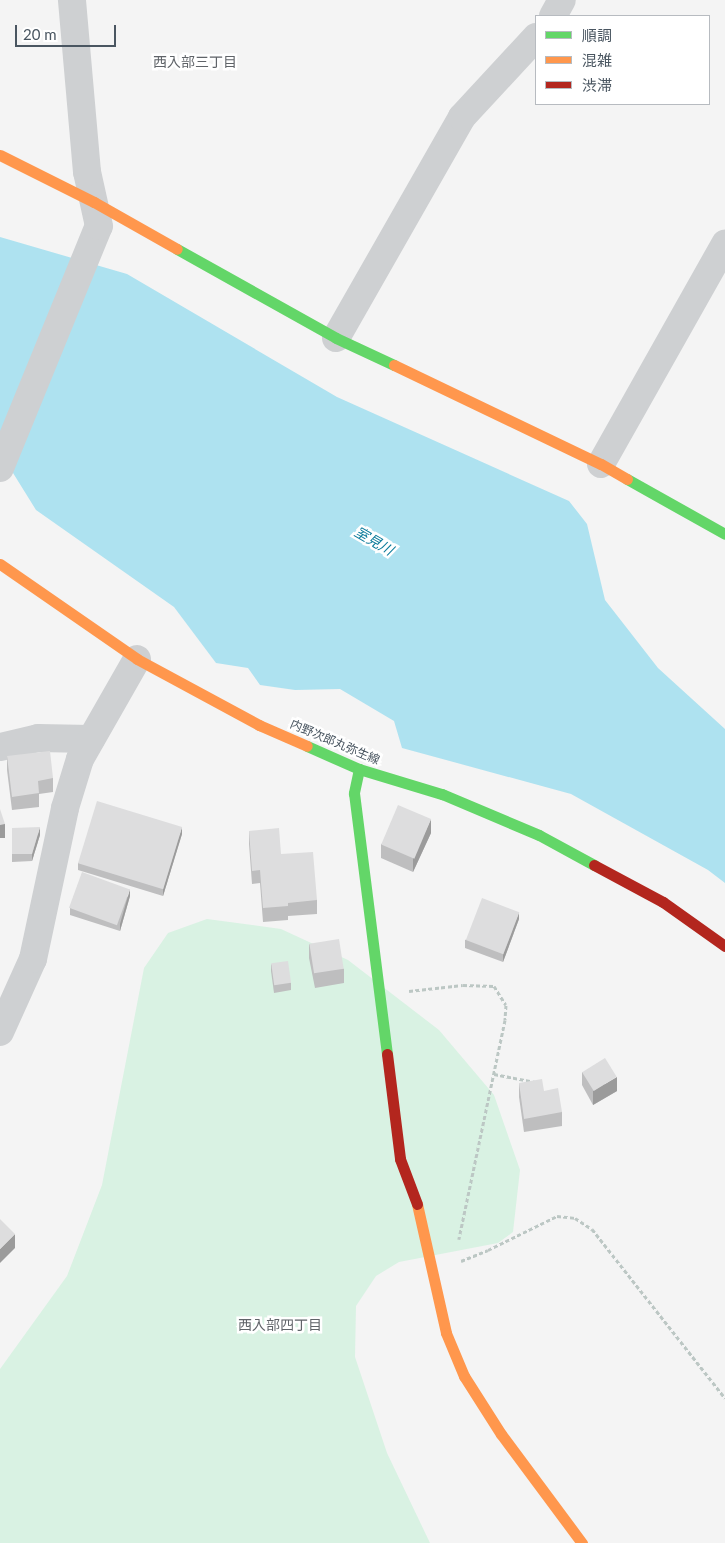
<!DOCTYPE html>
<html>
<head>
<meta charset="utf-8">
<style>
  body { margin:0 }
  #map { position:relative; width:725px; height:1543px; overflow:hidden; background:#f4f4f4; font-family:Lato,"Noto Sans JP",sans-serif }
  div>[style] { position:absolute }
  .green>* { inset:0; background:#d9f2e3 }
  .water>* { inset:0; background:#aee2f0 }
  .path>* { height:3px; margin-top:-1.5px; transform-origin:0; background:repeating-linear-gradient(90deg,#bcc7c4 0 4px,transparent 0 6.5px) }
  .street>* { height:28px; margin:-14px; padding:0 14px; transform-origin:14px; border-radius:14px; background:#ced0d2 }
  .fast>* { height:11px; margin:-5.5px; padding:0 5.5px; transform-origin:5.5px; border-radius:5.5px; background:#63d668 }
  .slow>* { height:11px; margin:-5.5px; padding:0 5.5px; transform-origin:5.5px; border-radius:5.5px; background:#ff974d }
  .jam>* { height:11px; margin:-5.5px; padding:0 5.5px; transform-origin:5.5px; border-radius:5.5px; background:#b3261e }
  .wall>* { inset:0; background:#bebebf }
  .shaded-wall>* { inset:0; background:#9b9b9b; transform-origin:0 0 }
  .building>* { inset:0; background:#ddddde; transform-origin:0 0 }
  span { translate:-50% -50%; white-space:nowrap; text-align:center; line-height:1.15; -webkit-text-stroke:5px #fff; paint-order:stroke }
  .street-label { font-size:12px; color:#4a5661 }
  .neighbourhood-label { font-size:14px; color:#5f6368 }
  .water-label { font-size:14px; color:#0c7c9b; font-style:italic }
  .legend { position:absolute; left:535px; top:15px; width:175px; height:90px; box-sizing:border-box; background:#fff; border:1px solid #b7bbc0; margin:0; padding:6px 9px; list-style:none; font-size:15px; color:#4a5661 }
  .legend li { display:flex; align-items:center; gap:10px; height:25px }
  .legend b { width:25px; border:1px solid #b7bbc0 }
  .scale { position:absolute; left:15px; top:25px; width:101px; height:22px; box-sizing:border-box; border:2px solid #4a5661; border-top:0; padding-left:6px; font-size:15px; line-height:18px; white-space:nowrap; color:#4a5661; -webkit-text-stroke:4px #fff; paint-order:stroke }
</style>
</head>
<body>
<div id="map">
  <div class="green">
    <i style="clip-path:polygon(207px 919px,281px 929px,348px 960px,439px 1030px,494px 1095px,520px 1170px,513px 1232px,498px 1243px,399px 1262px,376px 1276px,356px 1306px,355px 1357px,387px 1453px,430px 1543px,0 1543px,0 1369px,67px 1276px,102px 1185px,144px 968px,168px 933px)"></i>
  </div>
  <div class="water">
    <i style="clip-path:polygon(0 237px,127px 274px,337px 397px,569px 501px,587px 524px,605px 600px,658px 668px,725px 729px,725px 883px,708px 870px,571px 794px,402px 748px,394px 721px,340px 689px,295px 690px,260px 685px,248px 668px,216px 663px,174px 607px,36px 510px,0 452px)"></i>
  </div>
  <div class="path">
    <i style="left:409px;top:991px;width:54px;rotate:-6.3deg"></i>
    <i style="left:463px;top:985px;width:31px;rotate:2deg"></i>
    <i style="left:494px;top:986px;width:22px;rotate:58deg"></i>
    <i style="left:506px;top:1005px;width:15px;rotate:94deg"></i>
    <i style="left:505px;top:1020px;width:224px;rotate:101.9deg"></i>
    <i style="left:494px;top:1074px;width:42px;rotate:11deg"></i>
    <i style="left:461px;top:1261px;width:29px;rotate:-22deg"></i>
    <i style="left:488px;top:1250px;width:77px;rotate:-26.2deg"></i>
    <i style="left:557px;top:1216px;width:18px;rotate:6deg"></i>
    <i style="left:575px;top:1218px;width:20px;rotate:33deg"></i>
    <i style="left:592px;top:1229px;width:215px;rotate:51.8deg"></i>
  </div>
  <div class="street">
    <i style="left:553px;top:16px;width:18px;rotate:-61deg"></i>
    <i style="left:336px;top:338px;width:254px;rotate:-60.3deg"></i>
    <i style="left:462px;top:117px;width:109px;rotate:-47.2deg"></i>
    <i style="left:601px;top:464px;width:253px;rotate:-60.6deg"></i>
    <i style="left:0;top:468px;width:261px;rotate:-67.8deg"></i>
    <i style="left:99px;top:226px;width:55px;rotate:-102.5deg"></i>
    <i style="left:87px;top:172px;width:173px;rotate:-95deg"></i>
    <i style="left:0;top:747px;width:39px;rotate:-13deg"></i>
    <i style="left:38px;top:738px;width:53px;rotate:1.1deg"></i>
    <i style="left:0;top:1032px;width:80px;rotate:-65.7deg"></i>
    <i style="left:33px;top:959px;width:154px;rotate:-78deg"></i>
    <i style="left:65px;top:808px;width:51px;rotate:-73deg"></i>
    <i style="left:80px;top:759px;width:115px;rotate:-60.3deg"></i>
  </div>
  <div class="fast">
    <i style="left:177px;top:249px;width:182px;rotate:29.2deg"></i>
    <i style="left:336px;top:338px;width:64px;rotate:25deg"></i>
    <i style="left:627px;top:479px;width:112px;rotate:29.3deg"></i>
    <i style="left:307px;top:746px;width:57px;rotate:23.9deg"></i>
    <i style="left:359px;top:769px;width:87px;rotate:16.8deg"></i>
    <i style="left:442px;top:794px;width:105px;rotate:22.9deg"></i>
    <i style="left:539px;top:835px;width:63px;rotate:28.6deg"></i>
    <i style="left:359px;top:769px;width:25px;rotate:102deg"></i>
    <i style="left:354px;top:793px;width:263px;rotate:82.8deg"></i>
  </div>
  <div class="slow">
    <i style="left:0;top:155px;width:105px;rotate:26.6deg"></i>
    <i style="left:94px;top:202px;width:95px;rotate:29.5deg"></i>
    <i style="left:394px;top:365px;width:229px;rotate:25.6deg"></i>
    <i style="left:601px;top:464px;width:30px;rotate:30deg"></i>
    <i style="left:0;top:564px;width:167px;rotate:34.7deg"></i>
    <i style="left:137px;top:659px;width:139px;rotate:28.4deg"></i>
    <i style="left:259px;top:725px;width:52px;rotate:23.6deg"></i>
    <i style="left:417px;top:1204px;width:132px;rotate:77.3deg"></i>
    <i style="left:446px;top:1333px;width:47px;rotate:67.3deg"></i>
    <i style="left:464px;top:1376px;width:69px;rotate:57.5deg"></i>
    <i style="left:501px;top:1434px;width:136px;rotate:53.4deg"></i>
  </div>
  <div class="jam">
    <i style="left:594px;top:865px;width:78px;rotate:28.2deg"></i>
    <i style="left:663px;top:902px;width:76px;rotate:35.4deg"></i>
    <i style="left:387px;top:1054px;width:106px;rotate:82.9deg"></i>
    <i style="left:400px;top:1159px;width:48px;rotate:69.3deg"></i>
  </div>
  <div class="wall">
    <i style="clip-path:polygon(7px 756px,53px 778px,53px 792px,39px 794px,39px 807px,12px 810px,7px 770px)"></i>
    <i style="clip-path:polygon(12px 828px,40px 835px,32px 861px,12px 862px)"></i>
    <i style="clip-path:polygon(249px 831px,281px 854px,317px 900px,317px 914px,288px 916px,288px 920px,263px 922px,260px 883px,252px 884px,249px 844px)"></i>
    <i style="clip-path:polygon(431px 833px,413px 872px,381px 858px,381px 844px)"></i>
    <i style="clip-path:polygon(182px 834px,163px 896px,78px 870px,78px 863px)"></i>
    <i style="clip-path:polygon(130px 896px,120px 931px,70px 915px,70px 908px)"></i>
    <i style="clip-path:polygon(519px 919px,503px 962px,465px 948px,465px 940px)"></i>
    <i style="clip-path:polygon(309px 944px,344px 969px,344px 983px,315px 988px,309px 958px)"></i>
    <i style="clip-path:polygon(271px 964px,291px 983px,291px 990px,274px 993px,271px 971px)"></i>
    <i style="clip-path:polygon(582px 1072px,617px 1091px,593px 1105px,582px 1085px)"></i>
    <i style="clip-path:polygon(519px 1083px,544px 1091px,562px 1112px,562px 1126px,524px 1132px,519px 1097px)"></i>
  </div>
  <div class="shaded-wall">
    <i style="clip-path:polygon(431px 819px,431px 833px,413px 872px,413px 858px)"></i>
    <i style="left:5px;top:824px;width:14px;height:5px;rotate:90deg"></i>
    <i style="clip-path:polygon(40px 827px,40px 835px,32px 861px,32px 854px)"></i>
    <i style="clip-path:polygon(182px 827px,182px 834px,163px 896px,163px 889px)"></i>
    <i style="clip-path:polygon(130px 889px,130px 896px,120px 931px,120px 924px)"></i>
    <i style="clip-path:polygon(519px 912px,519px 919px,503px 962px,503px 955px)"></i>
    <i style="clip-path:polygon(617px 1077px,617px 1091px,593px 1105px,593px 1091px)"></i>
    <i style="clip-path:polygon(15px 1234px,15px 1248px,0 1263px,0 1249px)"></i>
  </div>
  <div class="building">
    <i style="clip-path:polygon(50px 751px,53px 778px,38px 781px,39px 793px,12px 797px,7px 756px)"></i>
    <i style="left:97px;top:801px;width:89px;height:65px;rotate:17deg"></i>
    <i style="left:398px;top:805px;width:36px;height:43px;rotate:23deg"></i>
    <i style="clip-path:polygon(0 809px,5px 824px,0 825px)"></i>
    <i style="clip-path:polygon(40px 827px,32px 854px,12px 854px,12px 828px)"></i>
    <i style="clip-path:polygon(279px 828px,281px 854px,313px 852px,317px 900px,288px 903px,288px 906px,263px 908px,260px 870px,252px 871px,249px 831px)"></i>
    <i style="left:82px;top:872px;width:51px;height:38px;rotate:20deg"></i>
    <i style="left:482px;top:898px;width:40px;height:45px;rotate:21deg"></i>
    <i style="left:339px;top:939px;width:30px;height:30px;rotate:81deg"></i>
    <i style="left:288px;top:961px;width:22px;height:17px;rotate:82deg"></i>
    <i style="left:605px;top:1058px;width:22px;height:27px;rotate:58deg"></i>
    <i style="clip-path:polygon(542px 1079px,544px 1091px,558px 1088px,562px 1112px,524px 1119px,519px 1083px)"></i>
    <i style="clip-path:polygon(0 1219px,15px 1234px,0 1249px)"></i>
  </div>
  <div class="street-label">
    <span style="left:335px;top:742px;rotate:23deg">内野次郎丸弥生線</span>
  </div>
  <div class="neighbourhood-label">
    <span style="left:195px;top:62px">西入部三丁目</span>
    <span style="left:280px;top:1325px">西入部四丁目</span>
  </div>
  <div class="water-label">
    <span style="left:374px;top:541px;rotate:30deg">室見川</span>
  </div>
  <ul class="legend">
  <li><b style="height:6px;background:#63d668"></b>順調</li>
  <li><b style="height:6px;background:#ff974d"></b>混雑</li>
  <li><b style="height:6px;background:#b3261e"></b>渋滞</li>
  </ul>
  <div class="scale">20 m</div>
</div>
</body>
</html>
